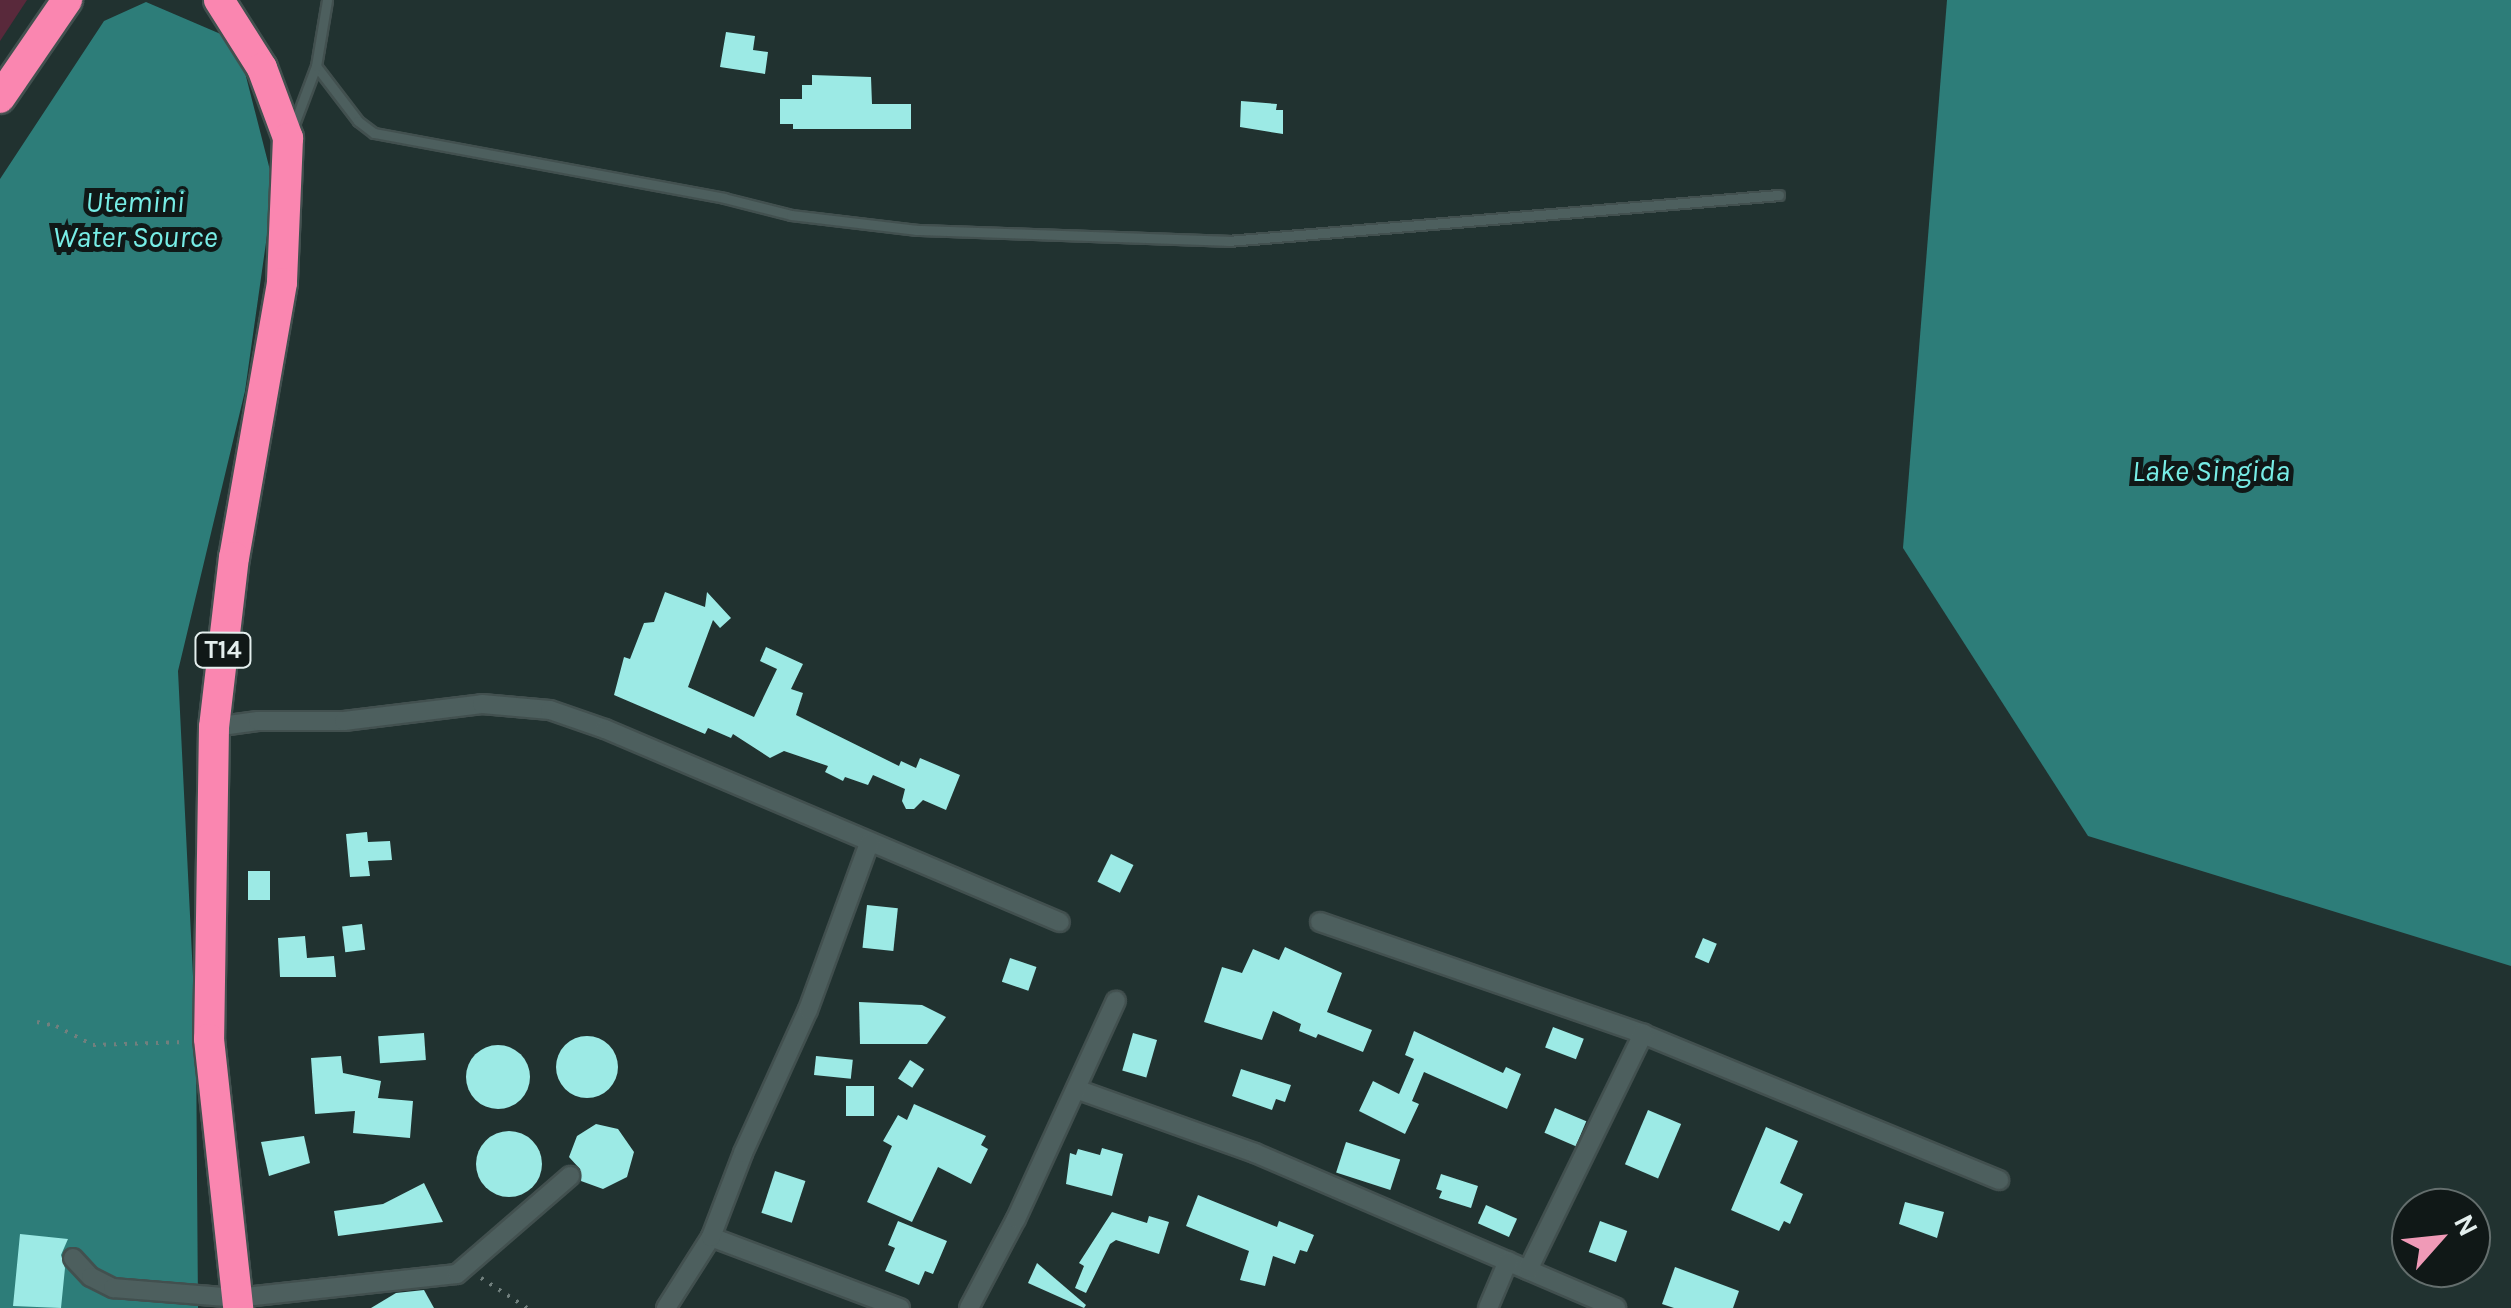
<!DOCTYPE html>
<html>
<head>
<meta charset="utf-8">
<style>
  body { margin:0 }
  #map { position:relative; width:2511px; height:1308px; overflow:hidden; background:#213230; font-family:Karla,sans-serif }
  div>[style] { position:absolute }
  .green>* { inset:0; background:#59293b }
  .water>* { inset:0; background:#2d7d79 }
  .building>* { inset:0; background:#9ceae5; transform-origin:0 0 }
  .round { border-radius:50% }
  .path>* { height:4px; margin-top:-2px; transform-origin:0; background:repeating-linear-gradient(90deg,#71807e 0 2.5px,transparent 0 10.5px) }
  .roads { filter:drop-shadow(2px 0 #42504f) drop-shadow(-2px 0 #42504f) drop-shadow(0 2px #42504f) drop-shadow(0 -2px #42504f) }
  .lane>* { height:9px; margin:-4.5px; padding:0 4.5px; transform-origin:4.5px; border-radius:4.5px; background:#4d5f5e }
  .street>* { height:18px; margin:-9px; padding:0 9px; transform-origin:9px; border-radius:9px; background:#4d5f5e }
  .highway>* { height:30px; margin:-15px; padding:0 15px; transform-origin:15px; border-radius:15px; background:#fa86b0 }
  span { translate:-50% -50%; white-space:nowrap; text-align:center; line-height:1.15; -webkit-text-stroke:10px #101817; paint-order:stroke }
  .shield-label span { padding:2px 8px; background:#101817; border:2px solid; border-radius:8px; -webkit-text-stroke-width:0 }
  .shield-label { font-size:25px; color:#e3eeed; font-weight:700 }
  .water-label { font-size:30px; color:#77ede6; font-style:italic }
  .north { position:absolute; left:2391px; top:1188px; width:100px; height:100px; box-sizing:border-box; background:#101817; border:2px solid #646e6d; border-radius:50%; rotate:63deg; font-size:28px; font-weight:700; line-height:40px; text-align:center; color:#e3eeed }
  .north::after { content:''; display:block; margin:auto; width:35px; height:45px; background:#f09ab7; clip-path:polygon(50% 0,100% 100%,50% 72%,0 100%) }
</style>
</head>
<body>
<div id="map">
  <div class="green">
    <i style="clip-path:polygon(0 0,27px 0,0 41px)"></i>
  </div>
  <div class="water">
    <i style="clip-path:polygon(1947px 0,2511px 0,2511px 966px,2088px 836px,1903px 548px)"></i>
    <i style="clip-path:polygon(146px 2px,237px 41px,274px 186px,245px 391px,178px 671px,196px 1037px,198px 1308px,0 1308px,0 179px,104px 21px)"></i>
  </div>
  <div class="building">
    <i style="clip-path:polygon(726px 32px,755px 36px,753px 50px,768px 52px,765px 74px,720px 67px)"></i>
    <i style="clip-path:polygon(812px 75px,871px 77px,872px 104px,911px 104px,911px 129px,793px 129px,793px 124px,780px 124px,780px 99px,802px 99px,802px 85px,812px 85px)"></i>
    <i style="clip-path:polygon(1241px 101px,1277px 104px,1276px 110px,1283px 110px,1283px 134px,1240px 127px)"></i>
    <i style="clip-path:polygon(665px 592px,705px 607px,707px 592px,731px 618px,720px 628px,713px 620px,688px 687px,754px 717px,777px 669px,760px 661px,766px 647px,803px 664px,791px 689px,803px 693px,796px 715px,899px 766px,901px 761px,916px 768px,920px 758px,960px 775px,946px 810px,923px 800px,914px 809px,906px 809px,902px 801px,905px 789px,873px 775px,868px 785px,845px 777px,843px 781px,825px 772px,828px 766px,784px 751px,770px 758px,733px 734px,731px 738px,708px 728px,705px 734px,614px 695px,624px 657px,630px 659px,644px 623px,654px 622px)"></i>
    <i style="clip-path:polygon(367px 832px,368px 842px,390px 841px,392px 860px,368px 861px,370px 876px,350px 877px,346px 834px)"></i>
    <i style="left:1111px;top:854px;width:25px;height:31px;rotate:26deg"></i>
    <i style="left:248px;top:871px;width:22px;height:29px"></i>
    <i style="left:867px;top:905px;width:31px;height:43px;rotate:6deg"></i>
    <i style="left:362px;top:924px;width:26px;height:20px;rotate:83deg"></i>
    <i style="clip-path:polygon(305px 936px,307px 958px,334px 956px,336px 977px,280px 977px,278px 938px)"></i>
    <i style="left:1703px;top:938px;width:15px;height:21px;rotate:23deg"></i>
    <i style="clip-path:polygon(1285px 947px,1342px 973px,1327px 1012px,1372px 1030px,1363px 1052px,1318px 1034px,1316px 1038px,1299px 1031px,1301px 1024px,1273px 1011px,1262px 1040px,1204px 1022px,1222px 967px,1242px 973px,1253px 949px,1279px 960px)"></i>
    <i style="left:1010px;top:958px;width:28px;height:25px;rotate:19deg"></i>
    <i style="clip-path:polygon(859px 1002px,922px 1005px,946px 1017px,927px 1044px,860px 1044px)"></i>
    <i style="left:1553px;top:1027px;width:33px;height:22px;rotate:21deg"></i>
    <i style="clip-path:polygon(1414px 1031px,1503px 1073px,1506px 1067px,1521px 1074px,1507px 1109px,1424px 1072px,1412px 1101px,1419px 1104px,1405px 1134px,1359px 1111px,1373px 1081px,1399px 1094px,1414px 1059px,1405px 1055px)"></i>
    <i style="left:424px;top:1033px;width:27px;height:46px;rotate:86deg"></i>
    <i style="left:1133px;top:1033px;width:25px;height:39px;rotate:16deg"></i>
    <i class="round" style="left:556px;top:1036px;width:62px;height:62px"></i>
    <i class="round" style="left:466px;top:1045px;width:64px;height:64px"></i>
    <i style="clip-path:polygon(341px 1056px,343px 1073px,381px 1081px,378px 1098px,413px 1101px,410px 1138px,353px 1133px,355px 1111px,315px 1114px,311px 1058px)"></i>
    <i style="left:816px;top:1056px;width:37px;height:19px;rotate:6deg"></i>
    <i style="left:910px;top:1060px;width:17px;height:22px;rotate:33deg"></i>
    <i style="clip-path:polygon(1241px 1069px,1291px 1085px,1285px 1102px,1276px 1099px,1272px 1110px,1232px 1096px)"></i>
    <i style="left:846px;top:1086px;width:28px;height:30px"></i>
    <i style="clip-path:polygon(914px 1104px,986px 1136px,981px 1145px,988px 1149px,971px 1184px,938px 1167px,912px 1222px,867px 1202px,892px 1146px,883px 1141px,898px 1115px,907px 1120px)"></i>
    <i style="left:1555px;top:1108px;width:34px;height:27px;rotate:23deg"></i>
    <i style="left:1648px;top:1110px;width:36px;height:59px;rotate:23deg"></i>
    <i style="clip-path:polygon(596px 1124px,618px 1129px,634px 1152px,627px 1177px,603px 1189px,581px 1181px,580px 1169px,569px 1157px,577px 1136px)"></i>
    <i style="clip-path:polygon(1766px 1127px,1798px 1141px,1780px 1183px,1803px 1194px,1790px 1224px,1784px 1221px,1779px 1231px,1731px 1210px)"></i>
    <i class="round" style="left:476px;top:1131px;width:66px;height:66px"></i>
    <i style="clip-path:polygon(304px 1136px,310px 1163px,269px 1176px,261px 1142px)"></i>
    <i style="left:1346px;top:1142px;width:57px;height:32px;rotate:18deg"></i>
    <i style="clip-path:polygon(1102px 1148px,1123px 1154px,1112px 1196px,1066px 1184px,1070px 1153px,1076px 1155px,1078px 1149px,1100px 1155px)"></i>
    <i style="left:775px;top:1171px;width:32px;height:44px;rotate:18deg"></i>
    <i style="clip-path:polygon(1441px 1174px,1478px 1186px,1471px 1208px,1439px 1198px,1442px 1191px,1436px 1189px)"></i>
    <i style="clip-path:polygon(424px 1183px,443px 1222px,338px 1236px,334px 1211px,383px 1204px)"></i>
    <i style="clip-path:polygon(1198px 1195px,1277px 1227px,1279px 1221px,1314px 1235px,1307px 1252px,1300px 1250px,1295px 1264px,1273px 1256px,1265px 1286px,1240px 1280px,1249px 1251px,1186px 1226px)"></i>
    <i style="clip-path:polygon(1905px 1202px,1944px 1212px,1937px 1238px,1899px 1224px)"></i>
    <i style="left:1486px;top:1205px;width:34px;height:20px;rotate:24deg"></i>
    <i style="clip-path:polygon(1112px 1212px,1147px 1223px,1149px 1216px,1169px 1222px,1159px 1254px,1116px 1240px,1110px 1244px,1086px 1293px,1075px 1288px,1084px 1266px,1079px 1263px)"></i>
    <i style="clip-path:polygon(898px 1221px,947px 1241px,933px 1274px,925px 1271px,919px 1285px,885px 1271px,895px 1248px,888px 1245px)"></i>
    <i style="left:1600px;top:1221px;width:29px;height:33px;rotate:20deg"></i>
    <i style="clip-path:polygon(20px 1234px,68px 1239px,61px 1255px,65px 1268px,61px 1308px,13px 1306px)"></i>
    <i style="clip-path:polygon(1037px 1263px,1086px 1305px,1084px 1308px,1028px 1283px)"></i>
    <i style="clip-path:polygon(1675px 1267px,1739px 1291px,1733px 1308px,1674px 1308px,1662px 1304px)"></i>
    <i style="clip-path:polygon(424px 1290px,434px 1308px,371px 1308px,396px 1293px)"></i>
  </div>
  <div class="path">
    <i style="left:37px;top:1022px;width:19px;rotate:12deg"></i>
    <i style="left:56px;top:1026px;width:42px;rotate:27.2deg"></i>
    <i style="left:93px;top:1045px;width:92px;rotate:-1.9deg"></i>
    <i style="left:481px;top:1278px;width:55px;rotate:33.1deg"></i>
  </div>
  <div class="roads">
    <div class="lane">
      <i style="left:316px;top:66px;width:69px;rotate:52.6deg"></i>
      <i style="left:358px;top:121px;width:20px;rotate:37deg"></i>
      <i style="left:374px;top:133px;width:356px;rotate:10.5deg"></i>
      <i style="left:724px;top:198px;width:69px;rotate:14.2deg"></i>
      <i style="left:791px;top:215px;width:127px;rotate:6.8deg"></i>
      <i style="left:917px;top:230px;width:311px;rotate:2deg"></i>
      <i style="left:1228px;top:241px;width:553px;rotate:-4.77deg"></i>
      <i style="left:293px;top:127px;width:65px;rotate:-69.3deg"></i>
      <i style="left:316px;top:66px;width:67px;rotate:-80.5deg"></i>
    </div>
    <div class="street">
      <i style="left:214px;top:727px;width:44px;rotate:-7.8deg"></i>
      <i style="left:258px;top:721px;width:86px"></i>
      <i style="left:344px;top:721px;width:139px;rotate:-7deg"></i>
      <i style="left:482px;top:704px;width:68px;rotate:5deg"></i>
      <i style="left:550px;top:710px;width:58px;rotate:19.1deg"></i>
      <i style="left:605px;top:729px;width:494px;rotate:23deg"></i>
      <i style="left:1320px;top:922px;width:342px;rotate:19.1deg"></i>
      <i style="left:1643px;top:1034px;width:385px;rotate:22.3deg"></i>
      <i style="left:1076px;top:1089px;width:190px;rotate:19.7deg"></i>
      <i style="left:1255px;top:1153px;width:393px;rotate:23.2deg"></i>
      <i style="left:711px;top:1237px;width:202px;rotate:20.6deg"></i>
      <i style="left:73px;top:1258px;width:26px;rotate:47deg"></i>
      <i style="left:91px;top:1277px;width:25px;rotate:27deg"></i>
      <i style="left:113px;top:1288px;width:123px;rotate:4.6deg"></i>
      <i style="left:236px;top:1298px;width:222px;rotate:-6.2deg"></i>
      <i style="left:457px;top:1274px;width:150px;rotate:-40.9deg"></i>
      <i style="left:1528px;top:1270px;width:263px;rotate:-64deg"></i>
      <i style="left:666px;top:1308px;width:84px;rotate:-57.6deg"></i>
      <i style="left:711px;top:1237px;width:90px;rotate:-69.1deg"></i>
      <i style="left:743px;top:1153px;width:157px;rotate:-65.6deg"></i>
      <i style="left:808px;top:1010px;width:178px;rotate:-69.9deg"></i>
      <i style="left:969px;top:1308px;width:101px;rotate:-62.2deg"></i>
      <i style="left:1016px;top:1219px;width:240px;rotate:-65.4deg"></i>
      <i style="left:1488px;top:1308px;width:51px;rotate:-66.9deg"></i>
    </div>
    <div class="highway">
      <i style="left:219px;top:0;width:80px;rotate:57.7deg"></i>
      <i style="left:262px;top:68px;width:75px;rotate:69.6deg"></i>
      <i style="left:288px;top:138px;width:145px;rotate:92.4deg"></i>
      <i style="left:282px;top:283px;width:278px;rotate:99.9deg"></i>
      <i style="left:234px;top:557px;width:171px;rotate:96.7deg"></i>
      <i style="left:214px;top:727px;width:312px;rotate:90.9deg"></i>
      <i style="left:209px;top:1039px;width:271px;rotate:83.8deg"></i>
      <i style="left:0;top:98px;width:119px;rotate:-55.6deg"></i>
    </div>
  </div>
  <div class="shield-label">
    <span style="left:223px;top:650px">T14</span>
  </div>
  <div class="water-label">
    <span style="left:135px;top:219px">Utemini<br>Water Source</span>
    <span style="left:2211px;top:471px">Lake Singida</span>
  </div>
  <div class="north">N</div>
</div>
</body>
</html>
